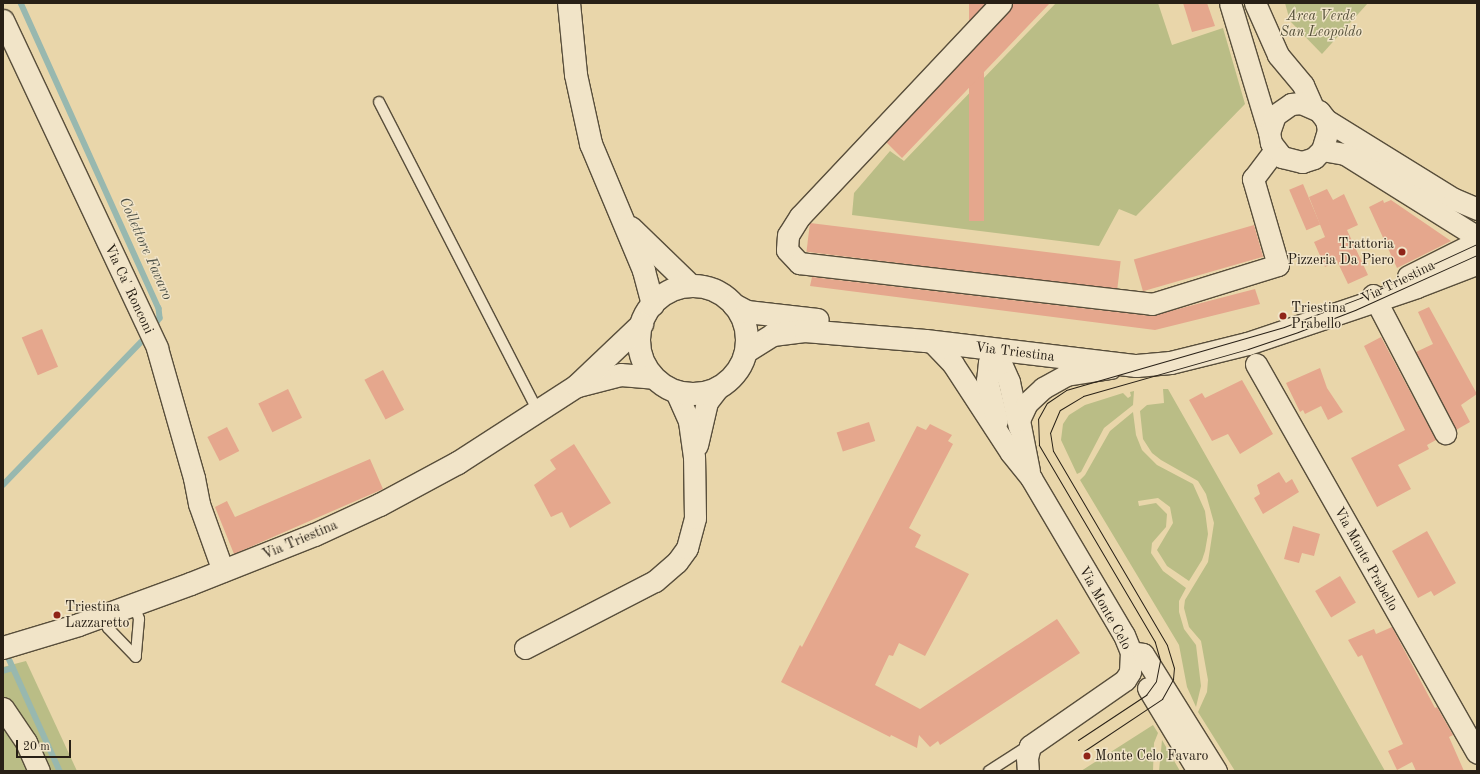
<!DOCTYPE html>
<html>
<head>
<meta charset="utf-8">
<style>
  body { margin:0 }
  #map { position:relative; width:1480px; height:774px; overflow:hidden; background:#e9d6aa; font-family:"Old Standard TT",serif }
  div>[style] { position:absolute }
  .green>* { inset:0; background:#babd86 }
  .stream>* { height:5.5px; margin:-2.75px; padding:0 2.75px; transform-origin:2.75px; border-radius:2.75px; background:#98b8af }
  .building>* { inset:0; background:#e5a78d; transform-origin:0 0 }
  .roads { filter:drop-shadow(1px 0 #584e3b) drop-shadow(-1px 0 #584e3b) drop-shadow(0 1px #584e3b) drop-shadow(0 -1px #584e3b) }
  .service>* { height:10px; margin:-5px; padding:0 5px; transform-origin:5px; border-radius:5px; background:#f1e4c8 }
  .minor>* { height:21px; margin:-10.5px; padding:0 10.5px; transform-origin:10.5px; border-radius:10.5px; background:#f1e4c8 }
  .tertiary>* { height:22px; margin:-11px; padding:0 11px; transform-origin:11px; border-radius:11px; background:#f1e4c8 }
  .tertiary>.ring { margin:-11px; padding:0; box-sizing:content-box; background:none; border:22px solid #f1e4c8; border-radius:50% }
  .tram>* { height:1px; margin:-0.5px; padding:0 0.5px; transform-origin:0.5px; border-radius:0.5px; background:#282016 }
  .dots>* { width:11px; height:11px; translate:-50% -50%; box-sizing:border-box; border:2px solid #f1e4c8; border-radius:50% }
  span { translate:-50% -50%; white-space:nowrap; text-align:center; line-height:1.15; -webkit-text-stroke:3px #f1e4c8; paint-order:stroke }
  .park-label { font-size:14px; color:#544f38; font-style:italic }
  .poi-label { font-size:14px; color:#282016 }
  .right { translate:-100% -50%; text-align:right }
  .left { translate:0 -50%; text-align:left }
  .street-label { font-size:14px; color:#282016 }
  .water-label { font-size:15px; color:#4a4e44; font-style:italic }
  .frame { position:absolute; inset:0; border:4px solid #282016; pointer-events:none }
  .scale { position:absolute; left:16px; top:740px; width:55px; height:18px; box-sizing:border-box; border:2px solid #282016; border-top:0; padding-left:5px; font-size:12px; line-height:14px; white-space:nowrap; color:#282016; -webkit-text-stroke:3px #f1e4c8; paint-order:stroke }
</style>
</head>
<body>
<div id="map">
  <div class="green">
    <i style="clip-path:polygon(1056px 3px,1158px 3px,1172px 45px,1223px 28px,1245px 104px,1136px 216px,1119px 209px,1099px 246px,852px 215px,854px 193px,890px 151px,904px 161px)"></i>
    <i style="clip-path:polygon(1285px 3px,1368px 3px,1322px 54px,1290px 21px)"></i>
    <i style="clip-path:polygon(1163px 389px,1168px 389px,1385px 771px,1235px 771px,1198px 712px,1207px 692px,1208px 680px,1201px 641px,1189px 627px,1184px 608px,1185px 600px,1208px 562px,1214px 523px,1206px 494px,1198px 481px,1161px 460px,1152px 453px,1143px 439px,1140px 411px,1147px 405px,1164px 403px)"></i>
    <i style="clip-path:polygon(1134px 391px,1133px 405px,1104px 428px,1081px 472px,1077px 474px,1061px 440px,1063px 424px,1069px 415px,1085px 405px,1123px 393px,1128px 398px,1131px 396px,1130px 392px)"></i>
    <i style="clip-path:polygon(1133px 412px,1136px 435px,1142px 450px,1157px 465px,1193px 484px,1205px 511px,1208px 534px,1205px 551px,1202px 560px,1189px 581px,1167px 566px,1157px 550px,1173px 523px,1170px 507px,1158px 498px,1138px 501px,1139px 506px,1156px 503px,1167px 514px,1166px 527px,1152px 543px,1151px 553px,1163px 571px,1186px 588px,1179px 601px,1179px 612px,1184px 629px,1196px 645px,1201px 686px,1196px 707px,1187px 687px,1179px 645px,1080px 480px,1085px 475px,1110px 431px)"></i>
    <i style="clip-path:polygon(26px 661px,77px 771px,3px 771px,3px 667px)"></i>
    <i style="clip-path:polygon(1153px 725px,1158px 733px,1154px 743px,1153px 771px,1081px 771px)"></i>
    <i style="clip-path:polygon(1162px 740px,1180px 771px,1159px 771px)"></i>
  </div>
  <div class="stream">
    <i style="left:21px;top:3px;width:335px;rotate:65.7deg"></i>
    <i style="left:159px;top:308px;width:10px;rotate:84deg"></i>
    <i style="left:160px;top:318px;width:13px;rotate:122deg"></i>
    <i style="left:3px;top:485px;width:206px;rotate:-46deg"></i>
    <i style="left:6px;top:652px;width:131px;rotate:65.6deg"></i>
    <i style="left:3px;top:671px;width:10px;rotate:-17deg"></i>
  </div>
  <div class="building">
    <i style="left:969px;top:3px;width:15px;height:218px"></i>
    <i style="clip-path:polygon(1013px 3px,1050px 3px,902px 158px,886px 142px,1010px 11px)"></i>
    <i style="clip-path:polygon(1183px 3px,1207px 3px,1215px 26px,1192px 32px)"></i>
    <i style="left:1303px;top:184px;width:44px;height:15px;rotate:67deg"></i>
    <i style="clip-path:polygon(1327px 189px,1333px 200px,1344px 194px,1358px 225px,1347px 230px,1368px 275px,1348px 284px,1337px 261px,1325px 267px,1314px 242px,1325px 237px,1309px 197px)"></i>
    <i style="clip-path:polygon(1383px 200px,1384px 203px,1391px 200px,1451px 241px,1397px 268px,1369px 207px)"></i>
    <i style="left:810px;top:223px;width:313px;height:29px;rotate:7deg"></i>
    <i style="left:1254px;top:225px;width:33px;height:125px;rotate:74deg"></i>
    <i style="clip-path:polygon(812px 277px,1151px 316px,1255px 289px,1260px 304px,1155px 330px,810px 286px)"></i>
    <i style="clip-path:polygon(1429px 307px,1477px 394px,1461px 405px,1470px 422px,1456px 430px,1416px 352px,1433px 344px,1418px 312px)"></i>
    <i style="left:42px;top:329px;width:41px;height:22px;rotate:67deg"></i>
    <i style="clip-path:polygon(1381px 337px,1436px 440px,1427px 445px,1429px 449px,1398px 465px,1411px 489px,1377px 507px,1351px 458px,1405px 430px,1364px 346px)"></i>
    <i style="clip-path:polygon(1320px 368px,1327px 388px,1343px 412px,1328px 420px,1321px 406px,1305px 414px,1303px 410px,1300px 412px,1286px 383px)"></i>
    <i style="left:383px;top:370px;width:45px;height:21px;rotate:62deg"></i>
    <i style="clip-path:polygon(1242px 380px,1273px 434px,1240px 454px,1228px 434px,1212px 441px,1189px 400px,1202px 393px,1205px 398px)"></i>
    <i style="left:288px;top:389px;width:32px;height:33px;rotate:64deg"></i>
    <i style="left:869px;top:422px;width:20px;height:34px;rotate:72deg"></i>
    <i style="clip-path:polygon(930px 424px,952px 435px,948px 441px,953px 444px,909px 528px,921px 535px,915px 547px,969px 574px,925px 656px,899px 643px,893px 656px,889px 655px,875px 685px,920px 709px,1057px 619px,1080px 653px,940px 745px,938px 741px,930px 747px,919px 735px,917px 748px,891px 735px,890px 737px,781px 682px,800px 645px,802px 647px,917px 426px,926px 430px)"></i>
    <i style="left:227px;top:427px;width:27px;height:22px;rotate:63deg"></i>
    <i style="clip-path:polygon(574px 444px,611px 503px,570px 528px,562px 512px,551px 517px,534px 485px,556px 469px,550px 460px)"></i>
    <i style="clip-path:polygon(370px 459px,383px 489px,234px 554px,215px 507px,227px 501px,235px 517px)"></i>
    <i style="clip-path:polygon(1279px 472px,1286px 483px,1292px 479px,1299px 492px,1263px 514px,1254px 498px,1260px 494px,1257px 485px)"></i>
    <i style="clip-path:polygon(1293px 526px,1320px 534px,1314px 556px,1302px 553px,1299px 563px,1284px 559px)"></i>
    <i style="clip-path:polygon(1427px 531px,1456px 583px,1434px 596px,1431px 591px,1418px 598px,1392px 551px)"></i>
    <i style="left:1340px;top:576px;width:31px;height:29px;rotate:59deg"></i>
    <i style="clip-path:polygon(1392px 627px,1435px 708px,1437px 707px,1453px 735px,1449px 737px,1464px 771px,1416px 771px,1412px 762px,1397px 770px,1388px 751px,1403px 744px,1362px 655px,1358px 657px,1348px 640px,1374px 629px,1376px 634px)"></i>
  </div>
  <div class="roads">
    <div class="service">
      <i style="left:379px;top:102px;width:348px;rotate:62.8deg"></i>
      <i style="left:134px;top:605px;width:15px;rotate:70deg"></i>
      <i style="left:139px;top:619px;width:38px;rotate:95deg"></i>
      <i style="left:103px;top:616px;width:13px;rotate:67deg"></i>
      <i style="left:108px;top:628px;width:40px;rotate:46deg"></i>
      <i style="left:989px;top:771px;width:46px;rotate:-32.7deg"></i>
    </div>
    <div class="minor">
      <i style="left:1001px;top:3px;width:293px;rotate:133.3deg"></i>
      <i style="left:800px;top:216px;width:22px;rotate:122deg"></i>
      <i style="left:788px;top:235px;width:15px;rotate:94deg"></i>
      <i style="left:787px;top:250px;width:18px;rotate:47deg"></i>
      <i style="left:799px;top:263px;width:355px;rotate:6.6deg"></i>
      <i style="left:1152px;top:304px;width:132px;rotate:-17.2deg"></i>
      <i style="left:1278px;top:265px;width:90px;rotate:-106.2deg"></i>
      <i style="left:1253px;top:179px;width:36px;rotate:-53deg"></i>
      <i style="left:1230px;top:3px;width:135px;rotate:73.2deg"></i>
      <i style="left:1255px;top:3px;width:57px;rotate:66.1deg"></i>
      <i style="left:1278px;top:55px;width:39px;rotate:50deg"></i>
      <i style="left:1303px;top:85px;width:24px;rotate:66deg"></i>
      <i style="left:3px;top:20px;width:362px;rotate:64.8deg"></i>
      <i style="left:157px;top:348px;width:135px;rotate:74.1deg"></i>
      <i style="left:194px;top:478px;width:26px;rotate:79deg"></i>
      <i style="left:199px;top:504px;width:71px;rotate:70.3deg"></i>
      <i style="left:1326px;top:120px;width:150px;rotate:31.7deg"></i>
      <i style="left:1454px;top:199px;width:25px;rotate:23deg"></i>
      <i style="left:1322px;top:150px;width:21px;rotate:-73deg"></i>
      <i style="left:1328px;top:130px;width:10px;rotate:-101deg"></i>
      <i style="left:1326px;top:120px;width:11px;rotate:-128deg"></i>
      <i style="left:1319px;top:111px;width:20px;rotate:-156deg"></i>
      <i style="left:1301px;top:103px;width:10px;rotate:174deg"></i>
      <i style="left:1291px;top:104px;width:19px;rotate:145deg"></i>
      <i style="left:1275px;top:115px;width:18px;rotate:109deg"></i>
      <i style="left:1269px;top:132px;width:11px;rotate:80deg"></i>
      <i style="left:1271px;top:143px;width:18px;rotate:52deg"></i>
      <i style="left:1282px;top:157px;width:21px;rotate:14deg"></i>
      <i style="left:1302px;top:162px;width:13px;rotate:-18deg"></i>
      <i style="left:1314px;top:158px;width:11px;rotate:-45deg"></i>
      <i style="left:1322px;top:150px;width:23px;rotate:10deg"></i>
      <i style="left:1345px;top:154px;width:149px;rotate:32.1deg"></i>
      <i style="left:1471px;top:233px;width:6px;rotate:59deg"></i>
      <i style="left:1474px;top:238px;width:9px;rotate:117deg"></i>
      <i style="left:1373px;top:295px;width:156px;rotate:62.4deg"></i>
      <i style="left:933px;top:343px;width:29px;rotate:46deg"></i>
      <i style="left:953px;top:364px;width:106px;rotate:56.9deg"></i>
      <i style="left:1011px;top:453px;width:32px;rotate:51deg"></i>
      <i style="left:1031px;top:478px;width:182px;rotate:59.4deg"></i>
      <i style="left:1124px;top:635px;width:18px;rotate:68deg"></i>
      <i style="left:1131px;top:652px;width:20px;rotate:93deg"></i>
      <i style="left:1130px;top:672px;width:9px;rotate:122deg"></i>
      <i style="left:1125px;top:680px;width:116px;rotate:145.2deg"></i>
      <i style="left:1030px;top:746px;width:12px;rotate:104deg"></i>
      <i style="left:1027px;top:758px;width:13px;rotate:86deg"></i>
      <i style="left:995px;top:350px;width:13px;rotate:117deg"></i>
      <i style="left:989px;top:362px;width:18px;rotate:96deg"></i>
      <i style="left:987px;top:380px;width:42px;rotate:76.3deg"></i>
      <i style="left:995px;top:350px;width:35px;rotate:66deg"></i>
      <i style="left:1009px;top:382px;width:46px;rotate:77.5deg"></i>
      <i style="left:1256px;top:364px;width:447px;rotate:60.4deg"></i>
      <i style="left:697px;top:445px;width:44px;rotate:-76.9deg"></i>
      <i style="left:707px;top:402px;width:16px;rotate:-52deg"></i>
      <i style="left:1029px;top:471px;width:52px;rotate:-101.1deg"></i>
      <i style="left:1019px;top:420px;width:19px;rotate:-65deg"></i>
      <i style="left:1027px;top:403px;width:22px;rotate:-43deg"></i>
      <i style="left:1043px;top:388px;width:26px;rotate:-29deg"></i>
      <i style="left:1066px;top:375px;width:45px;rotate:-9deg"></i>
      <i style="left:525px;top:648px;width:146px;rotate:-27.3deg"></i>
      <i style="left:655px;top:581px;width:29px;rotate:-41deg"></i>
      <i style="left:677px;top:562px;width:17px;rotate:-54deg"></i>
      <i style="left:687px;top:548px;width:31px;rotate:-75deg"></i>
      <i style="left:695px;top:518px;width:61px;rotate:-90.9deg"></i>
      <i style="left:694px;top:457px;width:36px;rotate:-98deg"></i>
      <i style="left:689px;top:421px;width:32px;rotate:-114deg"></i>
      <i style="left:1131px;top:652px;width:12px;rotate:9deg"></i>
      <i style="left:1143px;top:654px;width:138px;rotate:58deg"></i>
      <i style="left:1148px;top:688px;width:97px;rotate:58.9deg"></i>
      <i style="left:3px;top:708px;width:41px;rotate:55.9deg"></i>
      <i style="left:26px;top:742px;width:32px;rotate:66deg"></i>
    </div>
    <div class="tertiary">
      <i style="left:569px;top:3px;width:72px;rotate:84.4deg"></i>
      <i style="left:576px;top:75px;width:71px;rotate:77.7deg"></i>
      <i style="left:591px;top:144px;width:138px;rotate:67.3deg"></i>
      <i style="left:644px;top:271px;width:35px;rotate:75deg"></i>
      <i style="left:631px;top:228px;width:83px;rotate:44deg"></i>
      <i style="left:1409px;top:277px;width:76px;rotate:-26.6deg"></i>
      <i class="ring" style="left:639px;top:286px;width:86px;height:86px"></i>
      <i style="left:734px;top:305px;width:15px;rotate:28deg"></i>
      <i style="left:747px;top:312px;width:71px;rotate:6.4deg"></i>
      <i style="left:746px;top:352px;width:32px;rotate:-32deg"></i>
      <i style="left:773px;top:335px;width:32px;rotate:-7deg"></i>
      <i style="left:805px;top:331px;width:121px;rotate:4.7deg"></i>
      <i style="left:926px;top:341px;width:212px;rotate:6.8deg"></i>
      <i style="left:1137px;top:366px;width:34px;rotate:-5deg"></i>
      <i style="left:1171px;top:363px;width:79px;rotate:-13.9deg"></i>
      <i style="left:1248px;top:344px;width:178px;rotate:-18.6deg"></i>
      <i style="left:1417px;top:287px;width:64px;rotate:-21deg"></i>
      <i style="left:578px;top:386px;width:44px;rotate:-14.3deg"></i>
      <i style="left:621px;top:375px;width:33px;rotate:5deg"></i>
      <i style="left:3px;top:648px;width:79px;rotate:-16.8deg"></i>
      <i style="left:79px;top:625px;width:119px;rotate:-20.1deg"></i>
      <i style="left:191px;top:584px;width:133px;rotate:-21.6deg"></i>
      <i style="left:315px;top:535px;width:72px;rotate:-24.8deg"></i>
      <i style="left:380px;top:505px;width:89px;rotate:-28.3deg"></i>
      <i style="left:458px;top:463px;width:142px;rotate:-32.9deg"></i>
      <i style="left:577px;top:386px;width:90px;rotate:-43.6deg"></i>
    </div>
  </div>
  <div class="tram">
    <i style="left:1078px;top:740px;width:82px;rotate:-33.5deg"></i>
    <i style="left:1146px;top:695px;width:17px;rotate:-54deg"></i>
    <i style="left:1156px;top:681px;width:21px;rotate:-79deg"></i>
    <i style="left:1160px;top:660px;width:19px;rotate:-106deg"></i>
    <i style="left:1155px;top:642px;width:229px;rotate:-120.5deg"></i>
    <i style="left:1039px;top:445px;width:26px;rotate:-92deg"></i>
    <i style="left:1038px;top:419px;width:18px;rotate:-61deg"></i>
    <i style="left:1047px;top:403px;width:23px;rotate:-34deg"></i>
    <i style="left:1066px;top:390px;width:227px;rotate:-16.1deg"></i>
    <i style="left:1284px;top:327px;width:81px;rotate:-20.9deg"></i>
    <i style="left:1360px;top:298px;width:129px;rotate:-24.8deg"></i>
    <i style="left:1084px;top:751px;width:94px;rotate:-33.7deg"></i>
    <i style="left:1162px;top:699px;width:23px;rotate:-61deg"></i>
    <i style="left:1173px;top:679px;width:11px;rotate:-85deg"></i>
    <i style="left:1174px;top:668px;width:24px;rotate:-107deg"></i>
    <i style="left:1167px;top:645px;width:225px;rotate:-120.4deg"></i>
    <i style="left:1053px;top:451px;width:18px;rotate:-99deg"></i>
    <i style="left:1050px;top:433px;width:25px;rotate:-67deg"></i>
    <i style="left:1060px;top:410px;width:27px;rotate:-31deg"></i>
    <i style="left:1083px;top:396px;width:172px;rotate:-15.9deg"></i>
    <i style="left:1248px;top:349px;width:53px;rotate:-18.8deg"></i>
    <i style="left:1298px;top:332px;width:61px;rotate:-21.1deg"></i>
    <i style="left:1355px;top:310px;width:134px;rotate:-24.3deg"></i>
  </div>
  <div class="dots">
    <i style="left:1402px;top:252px;background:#8f2418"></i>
    <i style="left:1283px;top:316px;background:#8f2418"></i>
    <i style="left:57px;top:615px;background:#8f2418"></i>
    <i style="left:1087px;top:756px;background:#8f2418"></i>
  </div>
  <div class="park-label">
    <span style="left:1321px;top:24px">Area Verde<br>San Leopoldo</span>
  </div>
  <div class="poi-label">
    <span class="right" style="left:1394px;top:252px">Trattoria<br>Pizzeria Da Piero</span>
    <span class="left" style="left:1291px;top:316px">Triestina<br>Prabello</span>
    <span class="left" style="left:65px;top:615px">Triestina<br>Lazzaretto</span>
    <span class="left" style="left:1095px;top:756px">Monte Celo Favaro</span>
  </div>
  <div class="street-label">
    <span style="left:1398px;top:282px;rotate:-26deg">Via Triestina</span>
    <span style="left:129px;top:289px;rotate:65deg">Via Ca' Ronconi</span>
    <span style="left:1015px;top:352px;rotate:7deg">Via Triestina</span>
    <span style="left:300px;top:540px;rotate:-23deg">Via Triestina</span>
    <span style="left:1366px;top:559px;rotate:61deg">Via Monte Prabello</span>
    <span style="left:1105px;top:608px;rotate:61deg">Via Monte Celo</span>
  </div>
  <div class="water-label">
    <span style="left:145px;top:249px;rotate:66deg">Collettore Favaro</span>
  </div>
  <div class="frame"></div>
  <div class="scale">20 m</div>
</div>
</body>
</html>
